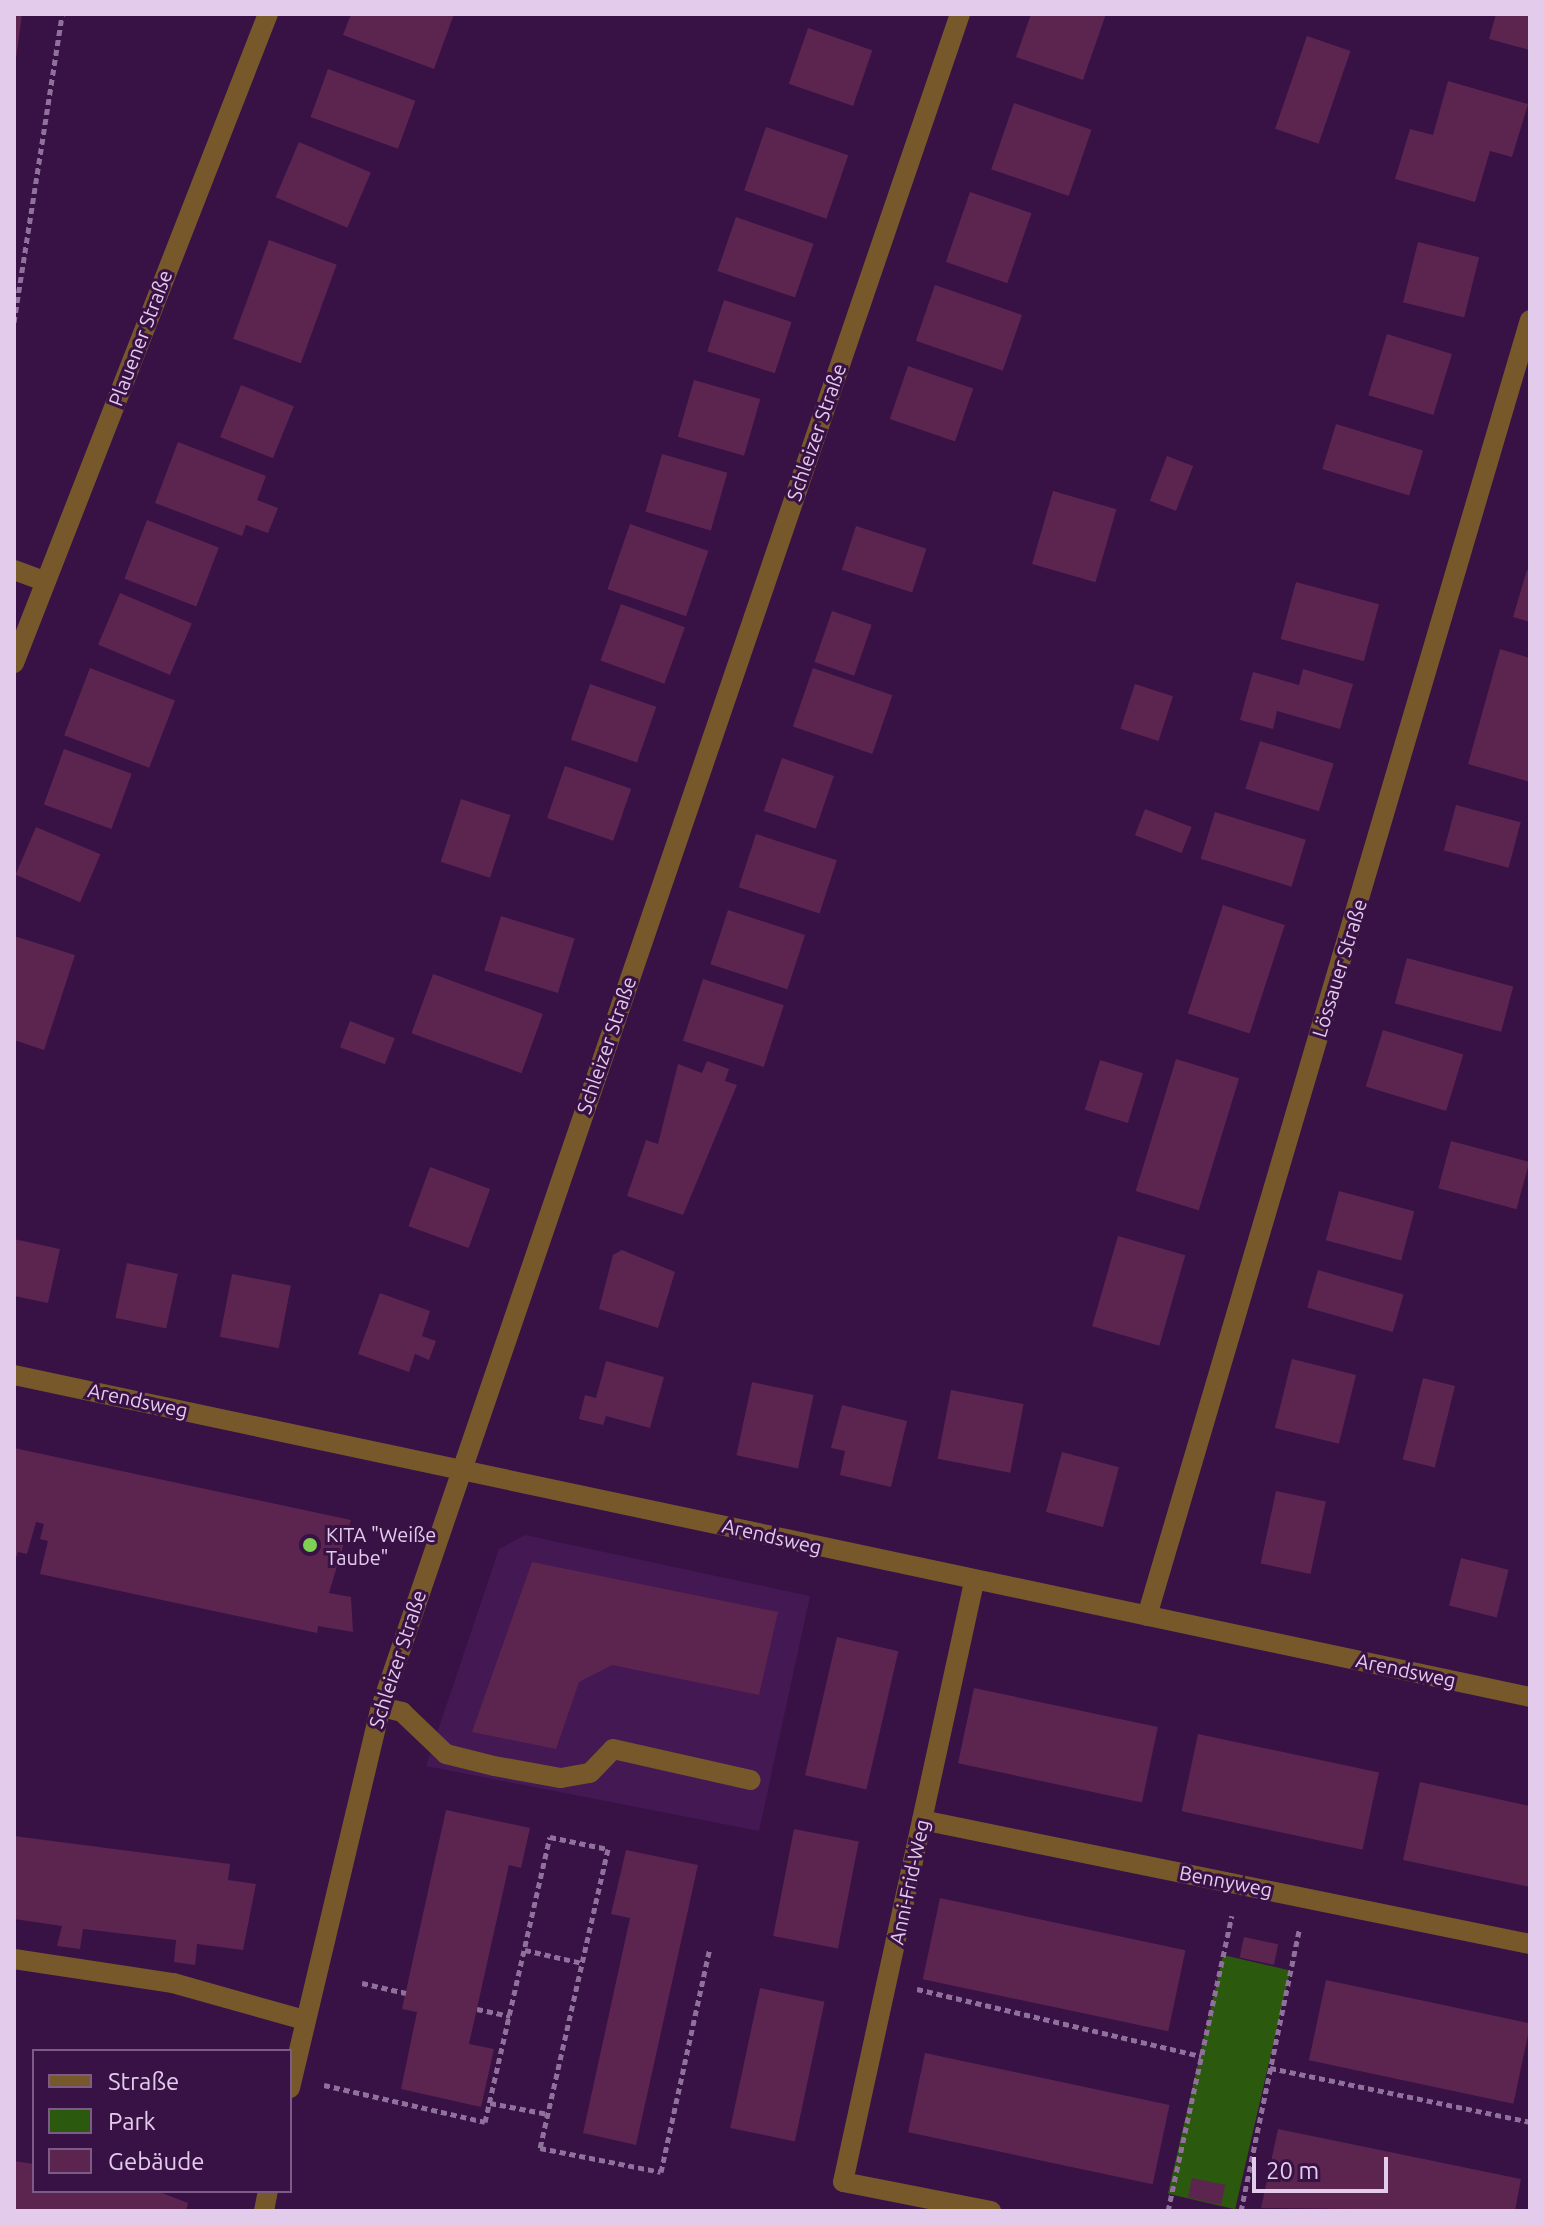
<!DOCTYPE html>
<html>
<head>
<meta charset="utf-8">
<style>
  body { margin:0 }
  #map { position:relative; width:1544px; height:2225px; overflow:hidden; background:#381145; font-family:Ubuntu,sans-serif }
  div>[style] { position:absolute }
  .built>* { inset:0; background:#441953 }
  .green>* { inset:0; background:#2b590d; transform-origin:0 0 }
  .building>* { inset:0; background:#5b2550; transform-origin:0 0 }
  .path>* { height:5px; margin-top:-2.5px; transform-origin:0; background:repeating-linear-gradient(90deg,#90719b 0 6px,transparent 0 10px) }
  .service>* { height:20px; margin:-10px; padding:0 10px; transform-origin:10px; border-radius:10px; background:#76582b }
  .minor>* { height:20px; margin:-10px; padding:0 10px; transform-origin:10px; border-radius:10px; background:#76582b }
  .dots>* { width:22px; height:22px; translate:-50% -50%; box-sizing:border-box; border:4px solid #381145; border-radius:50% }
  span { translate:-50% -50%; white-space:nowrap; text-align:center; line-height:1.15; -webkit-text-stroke:6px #381145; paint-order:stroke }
  .street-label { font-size:20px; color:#e2cbeb }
  .poi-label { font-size:20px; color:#e2cbeb }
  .left { translate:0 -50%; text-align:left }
  .frame { position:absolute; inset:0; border:16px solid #e2cbeb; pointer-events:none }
  .legend { position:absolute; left:32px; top:2049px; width:260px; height:144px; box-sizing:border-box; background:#381145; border:2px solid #7c5b87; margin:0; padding:10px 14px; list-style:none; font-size:24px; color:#e2cbeb }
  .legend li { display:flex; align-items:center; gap:16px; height:40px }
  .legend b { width:40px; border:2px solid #7c5b87 }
  .scale { position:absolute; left:1252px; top:2157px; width:136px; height:36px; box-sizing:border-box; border:4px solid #e2cbeb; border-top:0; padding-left:10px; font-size:24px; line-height:28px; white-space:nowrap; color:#e2cbeb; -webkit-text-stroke:6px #381145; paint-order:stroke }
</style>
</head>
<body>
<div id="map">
  <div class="built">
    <i style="clip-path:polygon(525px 1535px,810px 1596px,759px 1831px,426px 1766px,499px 1549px)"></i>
  </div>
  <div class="green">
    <i style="left:1223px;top:1955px;width:69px;height:245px;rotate:13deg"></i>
  </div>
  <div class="building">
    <i style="clip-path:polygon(14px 14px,22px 14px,16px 59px,14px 59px)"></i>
    <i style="clip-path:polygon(351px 14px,454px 14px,434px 69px,343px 35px)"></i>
    <i style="clip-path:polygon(1031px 14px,1106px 14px,1083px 80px,1016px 57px)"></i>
    <i style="clip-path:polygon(1496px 14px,1530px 14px,1530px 50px,1489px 39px)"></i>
    <i style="left:808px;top:28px;width:68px;height:59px;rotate:19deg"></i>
    <i style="left:1307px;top:36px;width:46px;height:98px;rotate:19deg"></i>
    <i style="left:328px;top:69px;width:93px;height:51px;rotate:20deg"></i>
    <i style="clip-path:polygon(1448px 81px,1528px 104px,1512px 157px,1490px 151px,1475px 202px,1395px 179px,1410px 129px,1433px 135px)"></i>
    <i style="left:1014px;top:103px;width:82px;height:70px;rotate:19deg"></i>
    <i style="left:766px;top:127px;width:87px;height:67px;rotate:19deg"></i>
    <i style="left:299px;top:142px;width:78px;height:60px;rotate:23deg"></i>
    <i style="left:970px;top:192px;width:65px;height:74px;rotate:19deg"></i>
    <i style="left:736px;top:217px;width:82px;height:57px;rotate:19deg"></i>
    <i style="left:269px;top:240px;width:72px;height:105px;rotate:20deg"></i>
    <i style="left:1418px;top:242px;width:63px;height:62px;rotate:14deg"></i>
    <i style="left:935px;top:285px;width:92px;height:59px;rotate:19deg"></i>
    <i style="left:724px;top:300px;width:71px;height:54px;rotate:18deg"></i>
    <i style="left:1387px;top:334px;width:68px;height:64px;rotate:17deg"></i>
    <i style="left:908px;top:366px;width:69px;height:56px;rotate:19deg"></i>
    <i style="left:694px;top:380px;width:69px;height:59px;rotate:16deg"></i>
    <i style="left:241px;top:385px;width:57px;height:56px;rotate:22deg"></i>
    <i style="left:1336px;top:424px;width:91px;height:47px;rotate:17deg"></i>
    <i style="clip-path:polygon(178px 442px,266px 476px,257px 500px,278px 508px,268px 533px,246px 525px,242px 536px,155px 503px)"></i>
    <i style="left:662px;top:454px;width:68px;height:60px;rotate:16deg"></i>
    <i style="left:1167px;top:456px;width:28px;height:48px;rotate:21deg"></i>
    <i style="left:1053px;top:491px;width:66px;height:76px;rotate:16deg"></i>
    <i style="left:147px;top:520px;width:77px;height:63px;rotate:21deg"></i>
    <i style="left:630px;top:524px;width:83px;height:69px;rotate:19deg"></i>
    <i style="left:856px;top:526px;width:74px;height:46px;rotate:18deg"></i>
    <i style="clip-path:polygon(1527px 570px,1530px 571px,1530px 622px,1513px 617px)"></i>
    <i style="left:1296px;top:582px;width:86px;height:59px;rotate:15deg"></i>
    <i style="left:120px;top:593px;width:78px;height:56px;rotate:23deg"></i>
    <i style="left:621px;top:604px;width:68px;height:60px;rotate:20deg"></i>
    <i style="left:832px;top:611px;width:42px;height:54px;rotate:19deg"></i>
    <i style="clip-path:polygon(1500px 649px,1530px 658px,1530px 782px,1468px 764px)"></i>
    <i style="left:90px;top:668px;width:91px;height:72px;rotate:21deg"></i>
    <i style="left:813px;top:668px;width:84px;height:62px;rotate:19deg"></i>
    <i style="clip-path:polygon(1303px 669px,1353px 684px,1340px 729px,1277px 711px,1273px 729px,1240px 720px,1253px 672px,1299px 685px)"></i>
    <i style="left:590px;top:684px;width:70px;height:59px;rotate:19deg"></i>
    <i style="left:1135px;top:684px;width:40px;height:47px;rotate:18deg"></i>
    <i style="left:1260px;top:741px;width:77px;height:50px;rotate:17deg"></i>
    <i style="left:64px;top:749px;width:72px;height:59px;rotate:20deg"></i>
    <i style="left:782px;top:758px;width:55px;height:56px;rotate:19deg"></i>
    <i style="left:565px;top:766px;width:70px;height:55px;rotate:19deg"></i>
    <i style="left:461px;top:799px;width:52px;height:66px;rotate:18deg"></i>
    <i style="left:1456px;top:805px;width:67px;height:47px;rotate:15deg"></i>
    <i style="left:1145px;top:809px;width:50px;height:28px;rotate:21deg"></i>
    <i style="left:1215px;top:812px;width:95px;height:49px;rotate:17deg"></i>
    <i style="left:36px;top:827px;width:70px;height:52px;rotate:23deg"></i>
    <i style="left:756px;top:834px;width:85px;height:56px;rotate:18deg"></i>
    <i style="left:1223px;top:905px;width:65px;height:114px;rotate:18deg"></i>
    <i style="left:728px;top:910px;width:81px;height:57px;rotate:18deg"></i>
    <i style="left:501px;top:916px;width:77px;height:57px;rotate:17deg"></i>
    <i style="clip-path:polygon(14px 936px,75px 955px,44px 1050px,14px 1040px)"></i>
    <i style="left:1407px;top:958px;width:110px;height:47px;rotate:15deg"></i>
    <i style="left:433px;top:974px;width:117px;height:63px;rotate:20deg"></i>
    <i style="left:703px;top:979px;width:85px;height:65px;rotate:18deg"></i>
    <i style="left:350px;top:1021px;width:48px;height:28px;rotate:21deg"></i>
    <i style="left:1383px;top:1030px;width:84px;height:59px;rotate:17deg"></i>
    <i style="left:1176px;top:1059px;width:66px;height:138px;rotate:17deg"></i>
    <i style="left:1100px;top:1060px;width:45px;height:52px;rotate:17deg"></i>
    <i style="clip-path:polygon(707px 1061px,729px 1069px,725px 1081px,737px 1085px,683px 1215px,627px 1196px,646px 1140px,658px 1144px,678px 1064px,702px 1073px)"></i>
    <i style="left:1451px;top:1141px;width:81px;height:49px;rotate:15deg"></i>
    <i style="left:430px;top:1167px;width:64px;height:63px;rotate:20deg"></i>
    <i style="left:1339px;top:1191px;width:78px;height:51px;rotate:15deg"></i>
    <i style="left:1118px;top:1236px;width:70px;height:94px;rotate:16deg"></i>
    <i style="clip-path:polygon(14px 1239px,60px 1249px,48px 1303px,14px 1296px)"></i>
    <i style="clip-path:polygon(622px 1250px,675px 1272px,658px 1328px,599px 1309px,613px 1255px)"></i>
    <i style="left:127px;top:1263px;width:52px;height:56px;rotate:12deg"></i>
    <i style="left:1318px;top:1270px;width:89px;height:39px;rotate:16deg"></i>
    <i style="left:232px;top:1274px;width:60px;height:64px;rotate:11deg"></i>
    <i style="clip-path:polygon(380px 1293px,430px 1311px,422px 1336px,436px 1341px,429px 1360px,415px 1354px,409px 1372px,358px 1354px)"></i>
    <i style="left:1292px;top:1359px;width:66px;height:71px;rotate:14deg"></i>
    <i style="clip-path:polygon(606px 1361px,664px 1377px,650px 1428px,606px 1416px,603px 1425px,579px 1419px,585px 1395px,596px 1398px)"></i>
    <i style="left:1423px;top:1378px;width:33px;height:84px;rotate:14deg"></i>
    <i style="left:752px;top:1382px;width:63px;height:75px;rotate:12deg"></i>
    <i style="left:951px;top:1390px;width:74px;height:70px;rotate:11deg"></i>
    <i style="clip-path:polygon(842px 1405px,907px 1421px,891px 1487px,840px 1475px,845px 1451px,831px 1448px)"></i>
    <i style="clip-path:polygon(14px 1448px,351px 1520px,329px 1593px,351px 1597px,353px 1632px,318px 1626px,317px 1633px,40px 1574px,48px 1541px,40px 1539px,44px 1524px,36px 1522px,27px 1554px,18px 1552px,14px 1563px)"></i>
    <i style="left:1062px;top:1452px;width:59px;height:62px;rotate:15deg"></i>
    <i style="left:1276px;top:1491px;width:51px;height:74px;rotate:12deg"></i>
    <i style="left:1461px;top:1558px;width:49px;height:49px;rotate:14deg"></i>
    <i style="clip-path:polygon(532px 1562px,778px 1612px,759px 1695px,612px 1665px,579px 1682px,556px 1749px,472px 1732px)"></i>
    <i style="left:837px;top:1637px;width:63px;height:142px;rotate:13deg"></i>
    <i style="left:974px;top:1688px;width:188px;height:77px;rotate:12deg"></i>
    <i style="left:1198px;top:1734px;width:185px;height:79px;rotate:12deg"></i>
    <i style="clip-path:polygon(1420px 1782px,1530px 1806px,1530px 1887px,1403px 1860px)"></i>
    <i style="clip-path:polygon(446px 1810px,530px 1828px,521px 1868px,509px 1865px,469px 2044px,494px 2049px,481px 2107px,401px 2089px,417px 2012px,402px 2009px)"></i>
    <i style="left:794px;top:1829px;width:66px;height:109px;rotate:11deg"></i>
    <i style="clip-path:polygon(14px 1836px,230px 1864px,228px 1880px,256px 1884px,243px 1950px,197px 1944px,195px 1965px,174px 1962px,176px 1940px,83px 1929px,80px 1949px,57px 1946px,62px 1926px,14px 1919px)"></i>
    <i style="clip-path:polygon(626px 1850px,698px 1865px,636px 2145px,583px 2133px,630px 1918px,611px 1914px)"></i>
    <i style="left:940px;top:1898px;width:251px;height:83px;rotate:12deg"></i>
    <i style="left:1244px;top:1937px;width:35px;height:21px;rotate:12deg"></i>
    <i style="left:1326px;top:1980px;width:209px;height:82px;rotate:12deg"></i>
    <i style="left:760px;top:1988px;width:66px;height:143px;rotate:12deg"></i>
    <i style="left:925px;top:2053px;width:250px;height:81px;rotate:12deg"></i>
    <i style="clip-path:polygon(1278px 2129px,1521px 2179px,1515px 2211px,1261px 2208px)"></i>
    <i style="clip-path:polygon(14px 2161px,34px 2164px,34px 2191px,157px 2191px,188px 2203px,186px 2211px,14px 2211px)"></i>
    <i style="left:1192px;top:2178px;width:34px;height:20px;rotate:12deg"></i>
  </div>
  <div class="path">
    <i style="left:14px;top:322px;width:312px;rotate:-81.1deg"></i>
    <i style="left:525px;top:1950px;width:58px;rotate:12.8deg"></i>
    <i style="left:362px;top:1983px;width:45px;rotate:12.8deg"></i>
    <i style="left:917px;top:1989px;width:292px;rotate:13.3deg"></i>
    <i style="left:477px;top:2009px;width:34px;rotate:12deg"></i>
    <i style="left:1270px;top:2068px;width:266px;rotate:11.7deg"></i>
    <i style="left:324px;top:2085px;width:165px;rotate:12.9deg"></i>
    <i style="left:485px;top:2122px;width:292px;rotate:-77.2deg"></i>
    <i style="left:550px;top:1837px;width:59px;rotate:11.7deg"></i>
    <i style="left:608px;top:1849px;width:307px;rotate:102.8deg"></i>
    <i style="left:540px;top:2148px;width:123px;rotate:11.2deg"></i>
    <i style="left:661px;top:2172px;width:229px;rotate:-77.7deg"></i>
    <i style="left:490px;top:2103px;width:59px;rotate:10.7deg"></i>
    <i style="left:1168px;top:2211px;width:302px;rotate:-77.8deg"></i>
    <i style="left:1241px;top:2211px;width:287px;rotate:-78.3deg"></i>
  </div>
  <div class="service">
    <i style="left:381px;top:1707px;width:22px;rotate:13deg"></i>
    <i style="left:402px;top:1712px;width:61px;rotate:43.7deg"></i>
    <i style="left:446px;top:1754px;width:49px;rotate:14deg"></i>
    <i style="left:494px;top:1766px;width:68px;rotate:10.2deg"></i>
    <i style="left:561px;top:1778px;width:29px;rotate:-10deg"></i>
    <i style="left:590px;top:1773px;width:33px;rotate:-46deg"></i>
    <i style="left:613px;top:1749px;width:141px;rotate:12.7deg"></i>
    <i style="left:14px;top:1959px;width:161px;rotate:8.6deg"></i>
    <i style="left:173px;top:1983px;width:137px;rotate:15.7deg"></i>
  </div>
  <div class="minor">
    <i style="left:14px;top:570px;width:33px;rotate:20deg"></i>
    <i style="left:14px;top:663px;width:697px;rotate:-68.63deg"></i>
    <i style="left:14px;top:1375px;width:1550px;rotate:11.99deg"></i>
    <i style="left:974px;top:1582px;width:614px;rotate:102.32deg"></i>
    <i style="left:843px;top:2182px;width:151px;rotate:11.1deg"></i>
    <i style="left:1147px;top:1616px;width:1351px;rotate:-73.54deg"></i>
    <i style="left:922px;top:1820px;width:621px;rotate:11.53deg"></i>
    <i style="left:290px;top:2088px;width:392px;rotate:-76.6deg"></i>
    <i style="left:381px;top:1707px;width:1789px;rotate:-71.12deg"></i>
    <i style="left:264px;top:2211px;width:20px;rotate:-79deg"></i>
  </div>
  <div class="dots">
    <i style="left:310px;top:1545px;background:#7ed053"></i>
  </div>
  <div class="street-label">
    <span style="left:140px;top:338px;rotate:-69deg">Plauener Straße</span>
    <span style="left:816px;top:432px;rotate:-71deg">Schleizer Straße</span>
    <span style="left:1339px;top:968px;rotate:-73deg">Lössauer Straße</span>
    <span style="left:606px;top:1045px;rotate:-71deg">Schleizer Straße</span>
    <span style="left:138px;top:1400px;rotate:12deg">Arendsweg</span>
    <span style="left:772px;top:1536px;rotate:13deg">Arendsweg</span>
    <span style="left:397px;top:1659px;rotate:-72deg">Schleizer Straße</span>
    <span style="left:1406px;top:1670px;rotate:12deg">Arendsweg</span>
    <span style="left:1226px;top:1881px;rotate:11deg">Bennyweg</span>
    <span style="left:909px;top:1882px;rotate:-78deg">Anni-Frid-Weg</span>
  </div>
  <div class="poi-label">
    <span class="left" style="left:326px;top:1546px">KITA "Weiße<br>Taube"</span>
  </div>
  <div class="frame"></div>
  <ul class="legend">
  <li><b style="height:10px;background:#76582b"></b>Straße</li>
  <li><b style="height:22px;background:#2b590d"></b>Park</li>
  <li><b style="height:22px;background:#5b2550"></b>Gebäude</li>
  </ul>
  <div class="scale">20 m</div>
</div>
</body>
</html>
